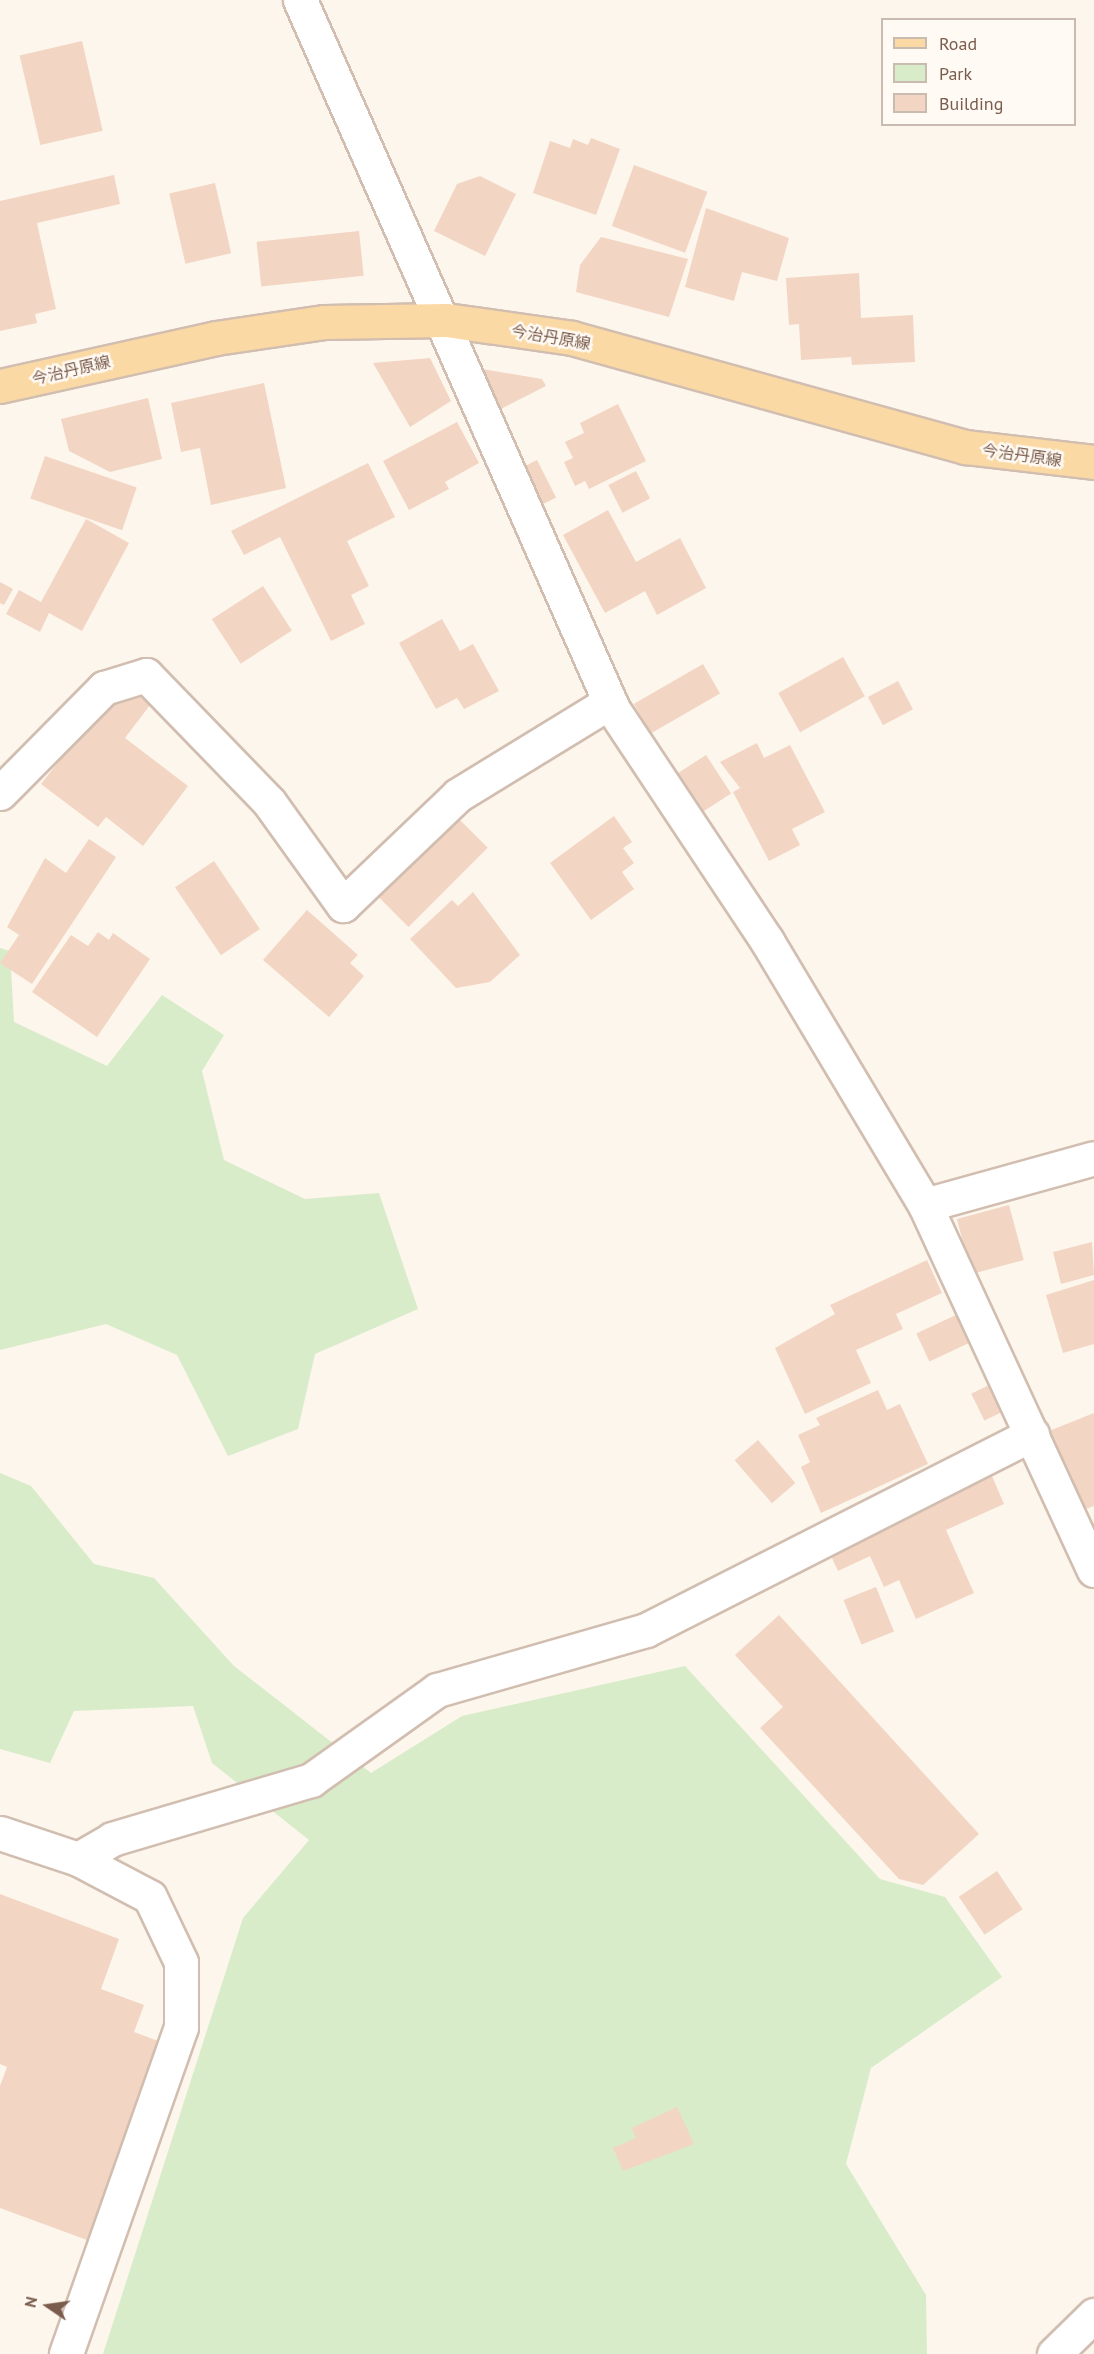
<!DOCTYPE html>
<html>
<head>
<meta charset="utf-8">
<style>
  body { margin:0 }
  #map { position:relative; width:1094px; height:2354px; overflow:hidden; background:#fdf6ec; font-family:"PT Sans","Noto Sans JP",sans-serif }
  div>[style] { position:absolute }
  .green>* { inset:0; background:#d8ecc9 }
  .building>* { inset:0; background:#f3d5c3; transform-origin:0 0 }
  .roads { filter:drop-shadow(2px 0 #d1beb0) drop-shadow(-2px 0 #d1beb0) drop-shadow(0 2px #d1beb0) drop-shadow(0 -2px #d1beb0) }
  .minor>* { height:33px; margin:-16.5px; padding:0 16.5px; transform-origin:16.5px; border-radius:16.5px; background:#fff }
  .major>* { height:33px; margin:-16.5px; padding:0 16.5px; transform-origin:16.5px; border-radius:16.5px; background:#fbd9a5 }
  span { translate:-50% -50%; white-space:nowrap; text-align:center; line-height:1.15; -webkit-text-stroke:5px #fffaf3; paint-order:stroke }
  .street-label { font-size:16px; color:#7a5c4d }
  .legend { position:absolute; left:881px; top:18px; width:195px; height:108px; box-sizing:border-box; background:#fffaf3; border:2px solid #cabbb1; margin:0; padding:8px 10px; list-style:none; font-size:18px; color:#7a5c4d }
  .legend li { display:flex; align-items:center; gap:12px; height:30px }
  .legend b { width:30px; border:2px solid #cabbb1 }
  .north { position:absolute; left:18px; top:2276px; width:60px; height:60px; -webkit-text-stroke:4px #fffaf3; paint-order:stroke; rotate:283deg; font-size:16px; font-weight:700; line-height:24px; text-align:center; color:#7a5c4d }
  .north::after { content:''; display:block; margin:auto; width:21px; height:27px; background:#7a5c4d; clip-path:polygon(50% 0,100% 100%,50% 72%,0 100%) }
</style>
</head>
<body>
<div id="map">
  <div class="green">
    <i style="clip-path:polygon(0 948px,10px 951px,14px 1022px,107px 1066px,162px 995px,224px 1035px,202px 1071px,224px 1160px,305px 1199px,379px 1193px,418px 1309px,315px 1354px,298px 1429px,228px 1456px,177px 1355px,106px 1324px,0 1350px)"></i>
    <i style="clip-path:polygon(0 1473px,31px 1486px,94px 1564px,154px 1578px,234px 1666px,371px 1773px,462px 1716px,685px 1666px,880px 1879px,945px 1897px,1002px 1977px,871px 2068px,846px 2164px,926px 2295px,927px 2354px,103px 2354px,243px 1918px,309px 1840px,212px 1763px,193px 1706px,74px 1711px,50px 1763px,0 1749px)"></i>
  </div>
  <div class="building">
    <i style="left:82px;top:41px;width:92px;height:64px;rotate:77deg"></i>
    <i style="clip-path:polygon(591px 138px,620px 149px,596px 215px,533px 193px,550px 141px,570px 148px,573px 139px,588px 145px)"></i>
    <i style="left:634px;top:165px;width:78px;height:65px;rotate:20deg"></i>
    <i style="clip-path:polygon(114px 175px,120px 204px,37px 223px,56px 309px,35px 314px,37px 323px,0 331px,0 201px)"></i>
    <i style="clip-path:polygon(480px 176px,516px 194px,485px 256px,434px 231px,457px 184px)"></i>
    <i style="left:215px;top:183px;width:72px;height:47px;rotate:77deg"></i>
    <i style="clip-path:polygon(706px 208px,789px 238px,777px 281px,742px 272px,734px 301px,685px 287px)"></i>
    <i style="left:359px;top:231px;width:45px;height:103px;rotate:84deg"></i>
    <i style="clip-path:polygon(601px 237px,688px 259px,669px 317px,576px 292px,580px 265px)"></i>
    <i style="clip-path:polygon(859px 273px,861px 318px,913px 315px,915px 362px,852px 365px,851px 357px,801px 360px,799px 324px,789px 325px,786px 278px)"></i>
    <i style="clip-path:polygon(430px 358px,451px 401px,410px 427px,373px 363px)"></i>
    <i style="clip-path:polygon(482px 369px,542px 379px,546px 386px,493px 413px,478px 376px)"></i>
    <i style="clip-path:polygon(264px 383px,286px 488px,211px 505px,200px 448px,181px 452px,171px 403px)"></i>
    <i style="clip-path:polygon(148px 398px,162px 459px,110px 472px,69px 451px,61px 419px)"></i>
    <i style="clip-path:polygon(618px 404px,646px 461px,589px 489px,585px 481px,575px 486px,564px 462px,573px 458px,565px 442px,584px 433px,580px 423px)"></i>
    <i style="clip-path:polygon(457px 422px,479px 463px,445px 482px,449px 489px,409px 510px,383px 461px)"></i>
    <i style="left:45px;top:456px;width:97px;height:45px;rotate:19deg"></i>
    <i style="left:537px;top:460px;width:42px;height:22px;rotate:63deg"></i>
    <i style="clip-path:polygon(368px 463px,395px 517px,347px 541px,369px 586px,351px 595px,365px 624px,331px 641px,280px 537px,244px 555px,231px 531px)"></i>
    <i style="left:636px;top:471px;width:31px;height:31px;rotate:63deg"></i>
    <i style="clip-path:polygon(608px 510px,636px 562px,680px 538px,706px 588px,657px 615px,645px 591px,605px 613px,563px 535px)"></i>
    <i style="clip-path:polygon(86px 519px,129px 543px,82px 631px,49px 613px,40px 632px,6px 614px,19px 590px,41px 602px)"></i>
    <i style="clip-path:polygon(0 582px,13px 589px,4px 605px,0 603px)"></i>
    <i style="left:263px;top:586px;width:53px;height:61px;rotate:57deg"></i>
    <i style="clip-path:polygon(442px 619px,460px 651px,473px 644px,499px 691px,464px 709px,457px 698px,436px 709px,399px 643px)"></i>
    <i style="left:843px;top:657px;width:45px;height:74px;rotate:61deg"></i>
    <i style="left:703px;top:664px;width:34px;height:80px;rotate:60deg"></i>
    <i style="left:898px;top:681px;width:32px;height:34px;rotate:62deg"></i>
    <i style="clip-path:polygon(132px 690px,150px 705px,125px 738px,188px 786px,143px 846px,106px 817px,98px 827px,41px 784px,112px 693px)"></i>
    <i style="clip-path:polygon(757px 743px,764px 758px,790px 745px,825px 812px,792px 829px,800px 845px,769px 861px,733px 792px,740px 788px,720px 762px)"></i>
    <i style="left:706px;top:755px;width:46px;height:40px;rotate:57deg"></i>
    <i style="clip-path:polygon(614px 816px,632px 842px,623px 848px,634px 863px,622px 872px,634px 889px,591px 920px,550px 863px)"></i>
    <i style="left:458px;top:818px;width:42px;height:112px;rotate:45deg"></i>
    <i style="clip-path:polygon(89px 839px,116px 857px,32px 984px,0 963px,19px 935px,7px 927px,45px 858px,66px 873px)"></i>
    <i style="left:214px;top:861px;width:82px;height:47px;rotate:56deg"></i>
    <i style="clip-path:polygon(473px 892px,520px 955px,490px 982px,456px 988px,410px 939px,452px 900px,458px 906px)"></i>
    <i style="clip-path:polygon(307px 910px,358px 955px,350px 963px,364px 976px,329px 1017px,263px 960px)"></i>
    <i style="clip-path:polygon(98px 932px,109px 940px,113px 933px,150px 959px,97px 1037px,32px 992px,71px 935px,88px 946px)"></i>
    <i style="left:1009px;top:1205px;width:57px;height:54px;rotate:75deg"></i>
    <i style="clip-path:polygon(1092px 1242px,1094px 1275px,1061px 1284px,1053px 1252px)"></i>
    <i style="clip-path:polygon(927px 1260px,942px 1293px,896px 1314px,903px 1329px,856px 1350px,871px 1383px,805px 1414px,775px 1348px,835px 1314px,830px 1305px)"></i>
    <i style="clip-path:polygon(1094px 1280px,1094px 1344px,1063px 1353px,1046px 1295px)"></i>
    <i style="left:958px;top:1314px;width:31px;height:46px;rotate:65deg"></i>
    <i style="left:991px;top:1384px;width:30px;height:22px;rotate:64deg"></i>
    <i style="clip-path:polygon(878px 1390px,887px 1410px,900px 1404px,928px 1464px,821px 1513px,801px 1467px,810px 1462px,798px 1435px,820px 1425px,816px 1418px)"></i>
    <i style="clip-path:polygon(1094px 1413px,1094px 1506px,1080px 1511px,1044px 1433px)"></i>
    <i style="left:758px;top:1440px;width:57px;height:31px;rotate:49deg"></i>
    <i style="clip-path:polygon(989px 1469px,1004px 1504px,946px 1530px,974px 1593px,916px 1619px,899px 1580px,884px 1587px,870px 1556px,838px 1571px,825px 1543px)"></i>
    <i style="left:876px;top:1587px;width:48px;height:35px;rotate:68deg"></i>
    <i style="clip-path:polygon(779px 1615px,979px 1834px,923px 1885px,899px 1879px,760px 1728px,783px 1707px,735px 1655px)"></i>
    <i style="left:997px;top:1871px;width:46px;height:46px;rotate:56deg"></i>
    <i style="clip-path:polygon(0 1894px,119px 1939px,101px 1989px,144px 2005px,134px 2032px,161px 2042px,87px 2240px,0 2208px,0 2086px,7px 2067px,0 2064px)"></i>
    <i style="clip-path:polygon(677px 2107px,694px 2144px,623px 2171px,613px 2148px,636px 2138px,632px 2128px)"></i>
  </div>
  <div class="roads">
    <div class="minor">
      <i style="left:300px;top:0;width:775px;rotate:66.18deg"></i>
      <i style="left:613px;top:709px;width:278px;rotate:56.4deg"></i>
      <i style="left:767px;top:941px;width:308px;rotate:59.1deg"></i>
      <i style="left:925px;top:1205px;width:402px;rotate:65.2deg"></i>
      <i style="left:0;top:793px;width:148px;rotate:-45.3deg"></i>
      <i style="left:104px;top:688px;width:44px;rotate:-17.2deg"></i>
      <i style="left:146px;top:675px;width:177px;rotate:45.9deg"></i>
      <i style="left:269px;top:802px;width:127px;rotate:54.3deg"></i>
      <i style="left:343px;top:905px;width:159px;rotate:-43.7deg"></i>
      <i style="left:458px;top:795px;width:178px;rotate:-31.5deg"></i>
      <i style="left:925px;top:1205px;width:175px;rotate:-15.5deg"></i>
      <i style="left:0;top:1833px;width:82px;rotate:18.4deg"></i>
      <i style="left:78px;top:1859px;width:81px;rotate:27.8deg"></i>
      <i style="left:150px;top:1897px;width:72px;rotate:64.5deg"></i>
      <i style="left:181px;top:1962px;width:65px;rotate:90deg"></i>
      <i style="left:181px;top:2027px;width:347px;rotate:109.4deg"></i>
      <i style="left:78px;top:1859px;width:39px;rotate:-30deg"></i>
      <i style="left:112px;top:1839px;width:208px;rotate:-16.5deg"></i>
      <i style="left:311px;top:1780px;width:155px;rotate:-35.5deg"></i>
      <i style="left:437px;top:1690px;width:217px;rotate:-16deg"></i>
      <i style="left:646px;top:1630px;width:433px;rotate:-26.9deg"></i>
      <i style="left:1054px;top:2354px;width:56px;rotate:-44.3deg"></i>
    </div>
    <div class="major">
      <i style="left:0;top:386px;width:221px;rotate:-12.5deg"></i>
      <i style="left:216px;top:338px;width:110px;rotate:-8.4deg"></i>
      <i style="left:325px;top:322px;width:121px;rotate:-0.9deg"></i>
      <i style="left:446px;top:320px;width:127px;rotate:8.1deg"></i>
      <i style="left:572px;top:338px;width:409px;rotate:15.5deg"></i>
      <i style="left:966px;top:447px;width:129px;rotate:6.7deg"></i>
    </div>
  </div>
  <div class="street-label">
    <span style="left:551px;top:337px;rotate:10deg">今治丹原線</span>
    <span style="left:71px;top:370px;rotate:-13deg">今治丹原線</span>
    <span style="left:1022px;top:455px;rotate:8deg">今治丹原線</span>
  </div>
  <ul class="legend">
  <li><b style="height:8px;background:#fbd9a5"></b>Road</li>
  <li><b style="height:16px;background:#d8ecc9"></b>Park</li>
  <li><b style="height:16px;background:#f3d5c3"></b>Building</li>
  </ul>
  <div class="north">N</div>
</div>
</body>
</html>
